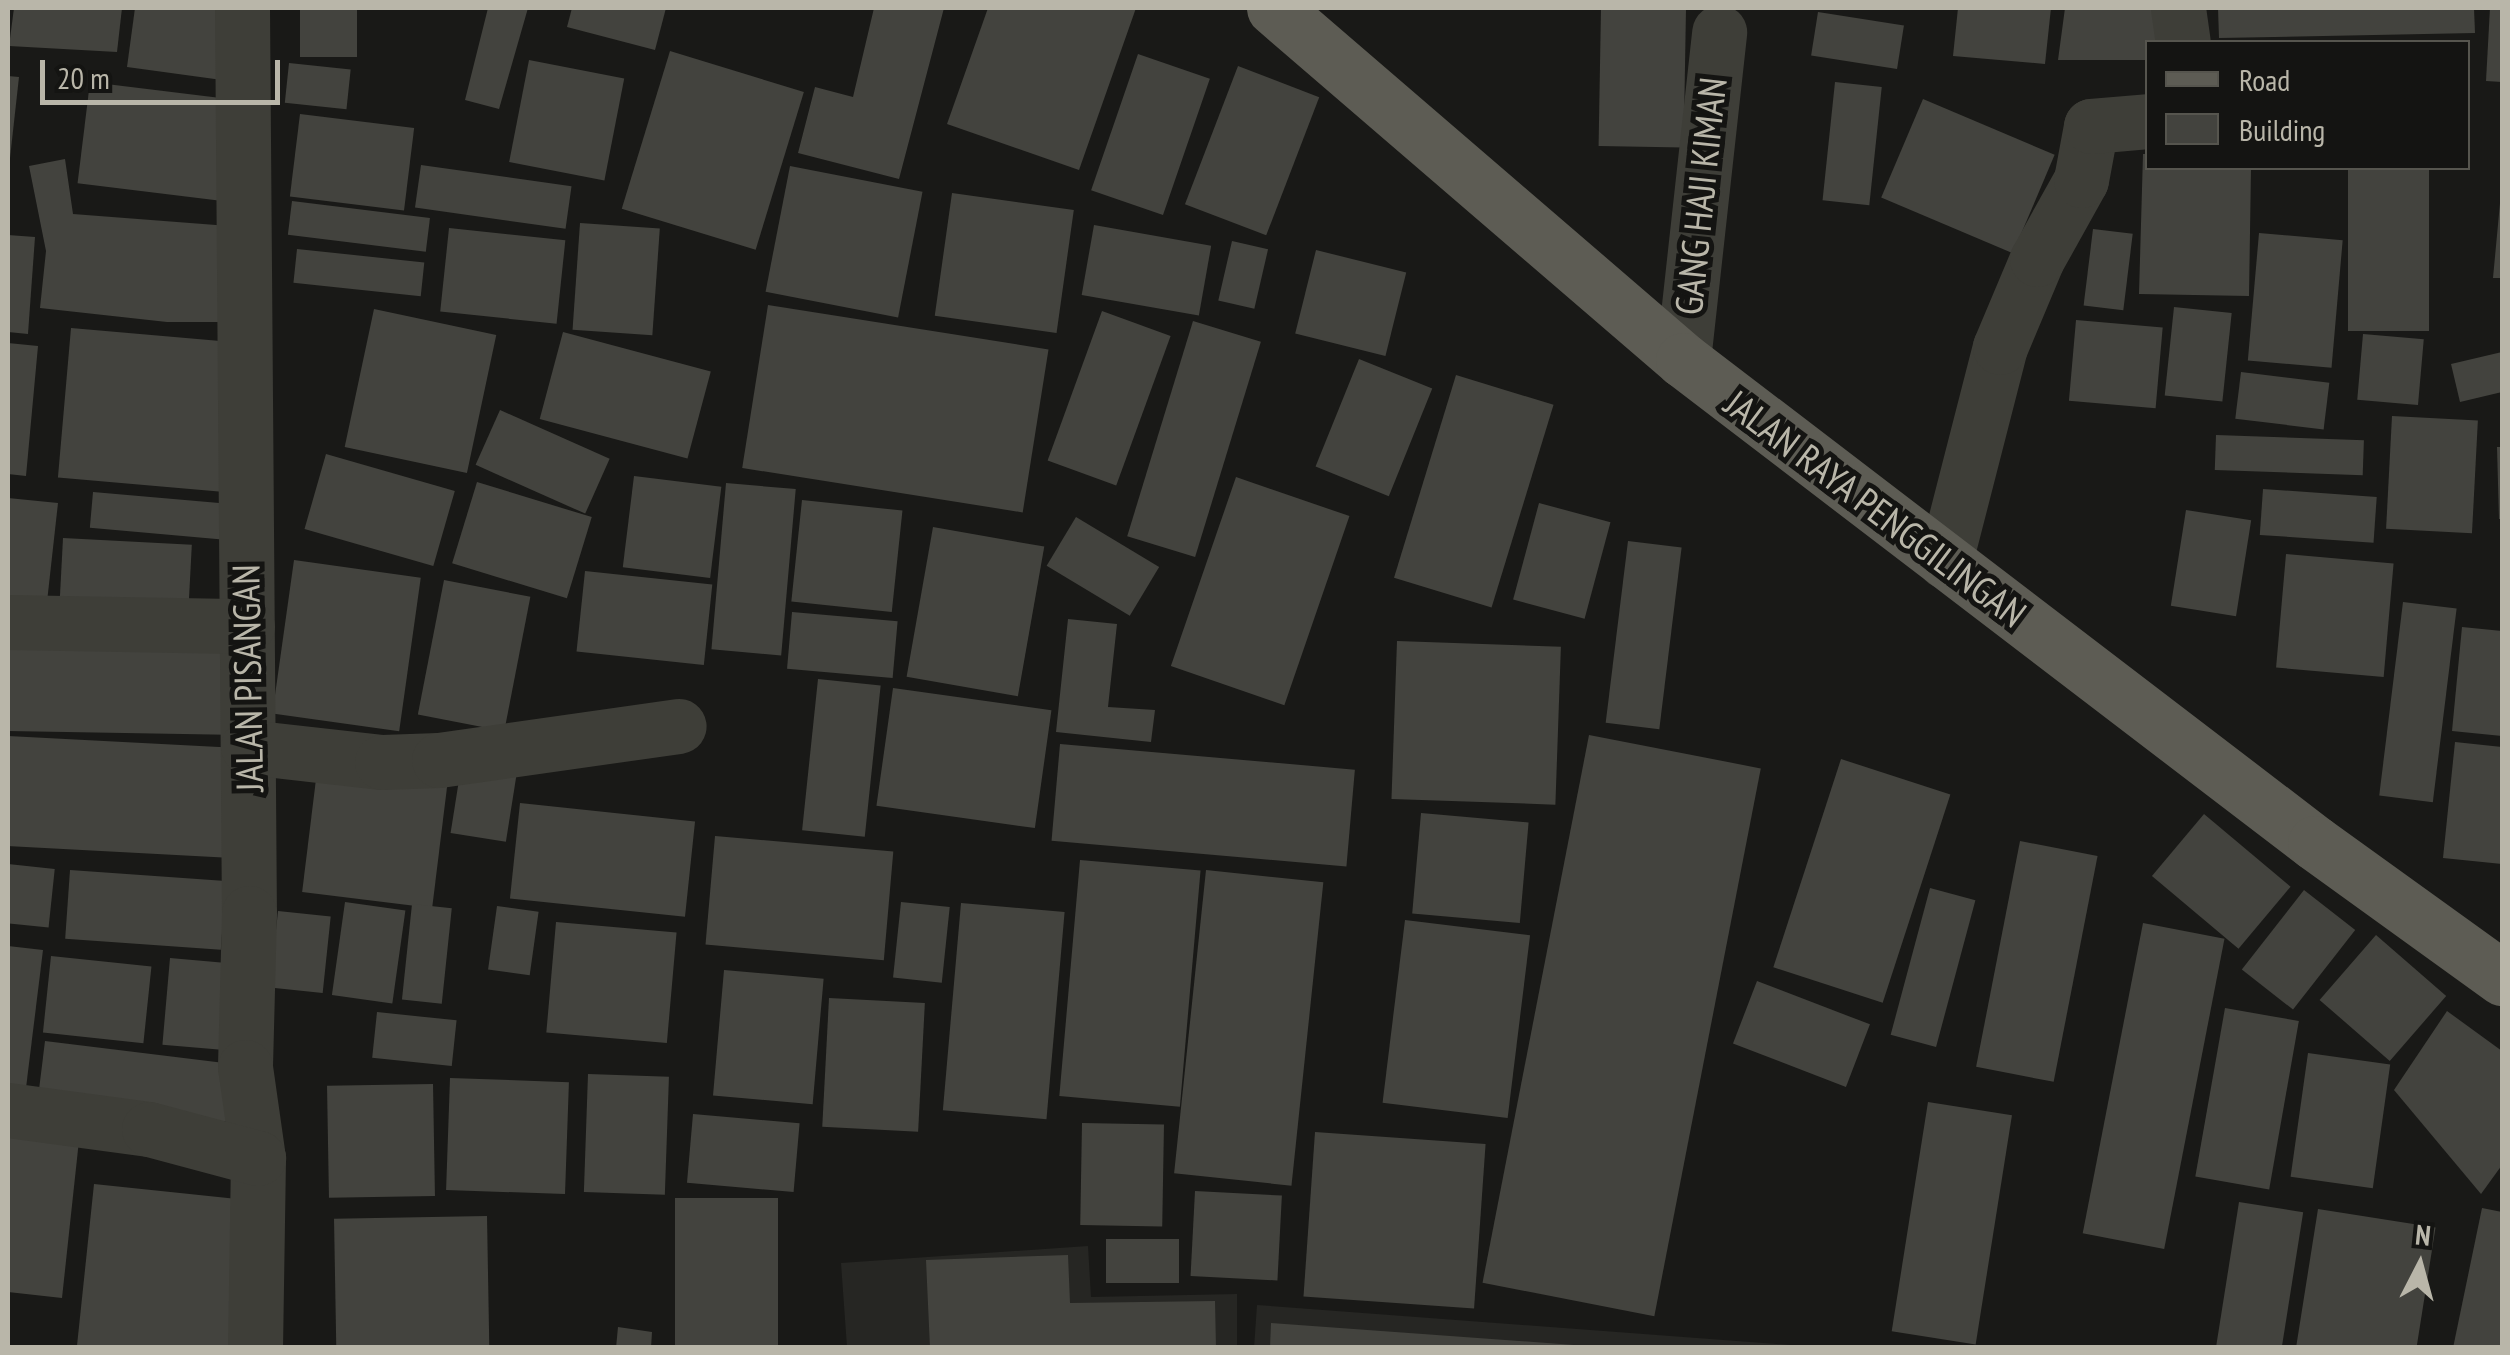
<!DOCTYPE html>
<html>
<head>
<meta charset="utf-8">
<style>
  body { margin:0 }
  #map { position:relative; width:2510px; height:1355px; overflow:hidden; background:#191917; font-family:"PT Sans Narrow",sans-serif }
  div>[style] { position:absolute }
  .built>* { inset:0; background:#262623 }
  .building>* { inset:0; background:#43433e; transform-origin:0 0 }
  .minor>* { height:55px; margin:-27.5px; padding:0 27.5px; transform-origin:27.5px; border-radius:27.5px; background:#3e3e38 }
  .major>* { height:55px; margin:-27.5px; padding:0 27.5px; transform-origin:27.5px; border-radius:27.5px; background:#5d5c54 }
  span { translate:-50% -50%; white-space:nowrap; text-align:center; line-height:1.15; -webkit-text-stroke:10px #141412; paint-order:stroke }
  .street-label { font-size:38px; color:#b9b6a9 }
  .frame { position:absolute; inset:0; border:10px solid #b9b6a9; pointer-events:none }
  .legend { position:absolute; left:2145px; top:40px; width:325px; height:130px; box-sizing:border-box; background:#141412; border:2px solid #56554e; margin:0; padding:12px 18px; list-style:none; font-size:30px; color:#b9b6a9 }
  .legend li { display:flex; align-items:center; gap:20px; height:50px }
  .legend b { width:50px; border:2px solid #56554e }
  .north { position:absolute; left:2370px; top:1215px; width:100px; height:100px; -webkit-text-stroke:8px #141412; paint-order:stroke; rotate:6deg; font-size:28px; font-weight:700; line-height:40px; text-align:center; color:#b9b6a9 }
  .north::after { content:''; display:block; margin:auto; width:35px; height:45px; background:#b9b6a9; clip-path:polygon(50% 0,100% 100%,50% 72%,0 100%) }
  .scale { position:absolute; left:40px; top:60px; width:240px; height:45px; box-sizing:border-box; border:5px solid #b9b6a9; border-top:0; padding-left:12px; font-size:30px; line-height:35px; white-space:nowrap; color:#b9b6a9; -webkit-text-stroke:8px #141412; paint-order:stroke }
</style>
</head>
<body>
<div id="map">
  <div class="built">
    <i style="clip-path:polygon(1088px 1246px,1091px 1297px,1237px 1294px,1237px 1347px,847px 1347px,841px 1263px)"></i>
    <i style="clip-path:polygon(1257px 1305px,1818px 1347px,1254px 1348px)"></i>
  </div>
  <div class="building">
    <i style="clip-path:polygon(14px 8px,122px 8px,117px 52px,9px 46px)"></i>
    <i style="clip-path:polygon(135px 8px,231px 8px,222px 80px,127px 67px)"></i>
    <i style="left:300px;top:8px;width:57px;height:49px"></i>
    <i style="clip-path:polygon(488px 8px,528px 8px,499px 109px,465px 100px)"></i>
    <i style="clip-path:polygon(572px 8px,666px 8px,655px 50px,567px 27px)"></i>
    <i style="clip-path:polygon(874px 8px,944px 8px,899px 179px,798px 153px,815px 87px,853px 97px)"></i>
    <i style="clip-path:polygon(988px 8px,1136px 8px,1079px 170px,947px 124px)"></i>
    <i style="left:1601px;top:8px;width:85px;height:138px;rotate:1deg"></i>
    <i style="clip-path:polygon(1958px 8px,2051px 8px,2045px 64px,1953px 56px)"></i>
    <i style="clip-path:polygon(2065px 8px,2166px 8px,2167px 42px,2148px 42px,2148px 60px,2058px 60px)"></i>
    <i style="clip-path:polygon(2218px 8px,2474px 8px,2475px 33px,2219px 38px)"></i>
    <i style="clip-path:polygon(2490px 8px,2502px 8px,2502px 82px,2486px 81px)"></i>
    <i style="left:1818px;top:12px;width:87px;height:44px;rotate:9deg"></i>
    <i style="left:670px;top:51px;width:140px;height:165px;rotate:17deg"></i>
    <i style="left:1138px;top:54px;width:76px;height:144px;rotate:19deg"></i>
    <i style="left:529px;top:60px;width:97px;height:104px;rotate:11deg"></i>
    <i style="left:289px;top:63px;width:62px;height:40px;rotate:6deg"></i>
    <i style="left:1238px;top:66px;width:87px;height:148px;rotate:21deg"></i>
    <i style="clip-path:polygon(8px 76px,19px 77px,10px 158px,8px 157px)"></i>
    <i style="left:90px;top:82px;width:148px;height:102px;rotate:7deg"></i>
    <i style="left:1835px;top:82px;width:47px;height:119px;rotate:6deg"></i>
    <i style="left:1923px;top:99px;width:143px;height:107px;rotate:23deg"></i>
    <i style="left:300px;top:114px;width:115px;height:83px;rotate:7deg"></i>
    <i style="clip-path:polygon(2143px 154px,2148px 154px,2148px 168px,2251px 168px,2249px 296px,2139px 294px)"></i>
    <i style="clip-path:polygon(65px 159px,73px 214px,229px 226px,223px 322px,167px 322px,40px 308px,46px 251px,29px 166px)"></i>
    <i style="left:421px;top:165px;width:152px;height:43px;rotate:8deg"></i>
    <i style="left:790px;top:166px;width:135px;height:128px;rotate:11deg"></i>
    <i style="left:2348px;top:168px;width:81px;height:163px"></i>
    <i style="left:952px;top:193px;width:123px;height:124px;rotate:8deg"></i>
    <i style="left:292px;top:201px;width:139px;height:34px;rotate:7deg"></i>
    <i style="clip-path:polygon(2500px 203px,2502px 204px,2502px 278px,2493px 278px)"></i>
    <i style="left:580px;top:223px;width:80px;height:107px;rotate:4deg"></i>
    <i style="left:1094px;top:225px;width:119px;height:71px;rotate:10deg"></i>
    <i style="left:449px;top:228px;width:117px;height:84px;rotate:6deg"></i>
    <i style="left:2093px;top:229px;width:40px;height:77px;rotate:7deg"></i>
    <i style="left:2259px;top:233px;width:84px;height:128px;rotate:5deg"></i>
    <i style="clip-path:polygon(8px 235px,35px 237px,28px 334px,8px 332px)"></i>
    <i style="left:1232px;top:241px;width:37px;height:61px;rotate:13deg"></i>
    <i style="left:297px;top:249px;width:128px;height:34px;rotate:6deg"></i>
    <i style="left:1316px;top:250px;width:93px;height:86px;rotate:14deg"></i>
    <i style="left:768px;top:305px;width:284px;height:165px;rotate:9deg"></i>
    <i style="left:2174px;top:307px;width:58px;height:89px;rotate:6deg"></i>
    <i style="left:374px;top:309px;width:125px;height:141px;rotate:12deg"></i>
    <i style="left:1102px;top:311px;width:73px;height:159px;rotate:20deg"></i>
    <i style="left:2076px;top:320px;width:87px;height:81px;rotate:5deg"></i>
    <i style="left:1193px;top:321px;width:71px;height:225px;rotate:17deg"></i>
    <i style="left:71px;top:328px;width:170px;height:150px;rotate:5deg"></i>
    <i style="left:563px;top:332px;width:153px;height:90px;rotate:15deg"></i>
    <i style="left:2363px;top:334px;width:61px;height:66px;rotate:5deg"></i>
    <i style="clip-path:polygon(8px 343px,38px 346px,26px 476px,8px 474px)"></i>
    <i style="clip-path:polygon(2502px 352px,2502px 392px,2460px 402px,2451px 364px)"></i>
    <i style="left:1359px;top:359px;width:79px;height:116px;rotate:22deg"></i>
    <i style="left:2241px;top:372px;width:89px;height:47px;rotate:7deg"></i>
    <i style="left:1456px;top:375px;width:102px;height:212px;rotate:17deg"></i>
    <i style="left:500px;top:410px;width:120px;height:60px;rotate:24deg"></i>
    <i style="left:2392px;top:416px;width:86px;height:113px;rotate:3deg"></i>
    <i style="left:2216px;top:435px;width:148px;height:35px;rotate:2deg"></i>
    <i style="clip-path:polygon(2497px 447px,2502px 447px,2502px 519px,2499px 519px)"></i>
    <i style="left:326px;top:454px;width:134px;height:78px;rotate:16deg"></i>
    <i style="left:634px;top:476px;width:88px;height:92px;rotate:7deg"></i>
    <i style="left:1236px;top:477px;width:120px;height:200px;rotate:19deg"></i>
    <i style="left:477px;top:482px;width:120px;height:85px;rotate:17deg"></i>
    <i style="left:726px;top:483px;width:70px;height:167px;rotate:5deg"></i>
    <i style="left:2263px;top:489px;width:114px;height:46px;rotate:4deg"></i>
    <i style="left:93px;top:492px;width:144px;height:36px;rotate:5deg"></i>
    <i style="clip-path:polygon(8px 498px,58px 503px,47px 602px,8px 598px)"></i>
    <i style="left:802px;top:500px;width:101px;height:102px;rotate:6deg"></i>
    <i style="left:1539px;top:503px;width:74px;height:100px;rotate:15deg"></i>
    <i style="left:2186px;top:510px;width:66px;height:97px;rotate:9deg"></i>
    <i style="left:1076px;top:517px;width:97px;height:57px;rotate:31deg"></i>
    <i style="left:933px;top:527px;width:113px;height:152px;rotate:10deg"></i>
    <i style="left:63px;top:538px;width:129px;height:75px;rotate:3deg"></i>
    <i style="left:1628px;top:541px;width:54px;height:183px;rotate:7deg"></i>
    <i style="left:2286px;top:554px;width:108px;height:114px;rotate:5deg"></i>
    <i style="left:294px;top:560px;width:128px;height:155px;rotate:8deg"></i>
    <i style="left:585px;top:571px;width:128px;height:81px;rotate:6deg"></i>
    <i style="left:444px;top:580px;width:88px;height:137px;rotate:11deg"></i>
    <i style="left:2403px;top:602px;width:54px;height:195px;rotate:7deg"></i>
    <i style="left:792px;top:612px;width:106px;height:57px;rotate:5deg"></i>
    <i style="clip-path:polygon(1068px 619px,1117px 624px,1108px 707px,1155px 710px,1151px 742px,1056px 732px)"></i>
    <i style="left:9px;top:627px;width:234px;height:104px;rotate:1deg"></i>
    <i style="clip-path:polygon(2462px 627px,2502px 631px,2502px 736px,2452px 731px)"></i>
    <i style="left:1397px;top:641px;width:164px;height:158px;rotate:2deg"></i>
    <i style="left:818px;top:679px;width:63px;height:152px;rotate:6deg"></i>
    <i style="left:893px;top:688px;width:160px;height:119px;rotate:8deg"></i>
    <i style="left:1589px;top:735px;width:175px;height:558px;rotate:11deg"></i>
    <i style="left:8px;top:736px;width:221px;height:110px;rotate:3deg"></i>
    <i style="clip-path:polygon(2455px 742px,2502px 747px,2502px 864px,2443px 858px)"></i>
    <i style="left:1060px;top:744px;width:296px;height:97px;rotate:5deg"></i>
    <i style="left:1841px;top:759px;width:115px;height:219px;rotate:18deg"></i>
    <i style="left:462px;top:761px;width:56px;height:73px;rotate:9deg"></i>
    <i style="left:317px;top:771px;width:131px;height:122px;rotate:7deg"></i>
    <i style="left:520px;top:803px;width:176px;height:96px;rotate:6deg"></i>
    <i style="left:1421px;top:813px;width:108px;height:101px;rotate:5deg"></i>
    <i style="left:2204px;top:814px;width:113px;height:81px;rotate:40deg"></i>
    <i style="left:715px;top:836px;width:179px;height:109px;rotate:5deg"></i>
    <i style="left:2020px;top:841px;width:79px;height:230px;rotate:11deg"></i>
    <i style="left:1080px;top:860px;width:121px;height:237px;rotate:5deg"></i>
    <i style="left:8px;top:864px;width:47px;height:59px;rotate:6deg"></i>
    <i style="left:70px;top:870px;width:156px;height:69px;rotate:4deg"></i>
    <i style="left:1206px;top:870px;width:118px;height:305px;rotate:6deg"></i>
    <i style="left:1930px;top:888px;width:47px;height:152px;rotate:15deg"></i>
    <i style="left:2304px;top:890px;width:65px;height:101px;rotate:38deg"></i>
    <i style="left:345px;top:902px;width:61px;height:94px;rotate:8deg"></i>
    <i style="left:901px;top:902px;width:49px;height:76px;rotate:6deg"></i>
    <i style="left:961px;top:903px;width:104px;height:208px;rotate:5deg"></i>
    <i style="left:412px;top:904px;width:40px;height:96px;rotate:6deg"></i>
    <i style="left:497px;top:906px;width:42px;height:64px;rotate:8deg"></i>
    <i style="left:278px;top:911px;width:53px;height:77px;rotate:6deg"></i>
    <i style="left:1405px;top:920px;width:126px;height:184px;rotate:7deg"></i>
    <i style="left:556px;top:922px;width:121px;height:111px;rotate:5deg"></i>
    <i style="left:2143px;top:923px;width:83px;height:316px;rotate:11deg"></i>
    <i style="left:2376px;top:935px;width:93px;height:86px;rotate:41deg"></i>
    <i style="clip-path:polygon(8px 946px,43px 950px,25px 1096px,8px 1094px)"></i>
    <i style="left:51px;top:956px;width:101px;height:77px;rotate:6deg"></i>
    <i style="left:170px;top:958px;width:71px;height:87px;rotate:5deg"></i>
    <i style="left:724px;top:970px;width:100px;height:126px;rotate:5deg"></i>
    <i style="left:1757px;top:981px;width:121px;height:67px;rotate:21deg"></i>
    <i style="left:829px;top:998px;width:96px;height:129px;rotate:3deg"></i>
    <i style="left:2225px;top:1008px;width:75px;height:171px;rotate:10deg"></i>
    <i style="clip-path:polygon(2447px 1011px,2502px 1051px,2502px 1165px,2481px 1194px,2394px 1090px)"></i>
    <i style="left:377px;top:1012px;width:80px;height:46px;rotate:6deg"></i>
    <i style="left:45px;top:1041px;width:191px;height:58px;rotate:7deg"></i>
    <i style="left:2308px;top:1053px;width:83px;height:125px;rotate:8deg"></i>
    <i style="left:588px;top:1074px;width:81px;height:118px;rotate:2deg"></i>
    <i style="left:450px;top:1078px;width:119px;height:112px;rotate:2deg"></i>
    <i style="left:433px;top:1084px;width:112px;height:106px;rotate:89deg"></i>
    <i style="left:1928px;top:1102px;width:85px;height:232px;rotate:9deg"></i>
    <i style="left:693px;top:1114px;width:107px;height:69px;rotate:5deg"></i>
    <i style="clip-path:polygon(8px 1123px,80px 1131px,62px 1298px,8px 1292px)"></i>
    <i style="left:1082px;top:1123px;width:82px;height:102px;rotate:1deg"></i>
    <i style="left:1315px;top:1132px;width:171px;height:165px;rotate:4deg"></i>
    <i style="left:94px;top:1184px;width:156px;height:165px;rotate:6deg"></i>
    <i style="left:1195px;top:1191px;width:87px;height:85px;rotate:3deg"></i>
    <i style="left:675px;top:1198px;width:103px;height:150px"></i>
    <i style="left:2239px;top:1202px;width:65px;height:148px;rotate:9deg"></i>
    <i style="clip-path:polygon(2482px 1208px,2502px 1212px,2502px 1348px,2453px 1348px)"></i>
    <i style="left:2318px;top:1209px;width:119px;height:140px;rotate:9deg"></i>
    <i style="left:487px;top:1216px;width:132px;height:153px;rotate:89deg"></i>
    <i style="left:1106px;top:1239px;width:73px;height:44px"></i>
    <i style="clip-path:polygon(1068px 1255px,1070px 1303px,1215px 1301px,1216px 1348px,930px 1348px,926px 1260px)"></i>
    <i style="clip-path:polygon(1271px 1323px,1574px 1345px,1574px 1348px,1270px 1348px)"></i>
    <i style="clip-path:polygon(618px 1327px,652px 1332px,651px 1348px,616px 1348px)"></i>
  </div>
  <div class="minor">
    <i style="left:242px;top:8px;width:905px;rotate:89.56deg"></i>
    <i style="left:249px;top:913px;width:154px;rotate:91.5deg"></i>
    <i style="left:245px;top:1067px;width:92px;rotate:81.9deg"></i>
    <i style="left:258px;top:1158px;width:190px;rotate:90.9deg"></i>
    <i style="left:2178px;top:8px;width:34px;rotate:82deg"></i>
    <i style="left:1683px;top:360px;width:330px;rotate:-83.7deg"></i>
    <i style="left:1945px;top:561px;width:221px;rotate:-75.6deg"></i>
    <i style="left:2000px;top:347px;width:95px;rotate:-67.2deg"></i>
    <i style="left:2037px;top:259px;width:90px;rotate:-60.9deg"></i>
    <i style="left:2081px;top:180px;width:55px;rotate:-79.5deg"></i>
    <i style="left:2091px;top:126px;width:57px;rotate:-5deg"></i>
    <i style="left:8px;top:622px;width:239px;rotate:1deg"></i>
    <i style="left:248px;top:747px;width:135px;rotate:6.4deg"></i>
    <i style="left:382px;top:762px;width:57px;rotate:-2deg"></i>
    <i style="left:439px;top:760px;width:242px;rotate:-8.1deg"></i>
    <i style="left:8px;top:1110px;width:142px;rotate:7.7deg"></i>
    <i style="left:149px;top:1129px;width:113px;rotate:14.9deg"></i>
  </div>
  <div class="major">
    <i style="left:1274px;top:8px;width:540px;rotate:40.72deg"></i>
    <i style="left:1683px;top:360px;width:795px;rotate:37.39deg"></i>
    <i style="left:2315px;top:843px;width:231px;rotate:35.8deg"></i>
  </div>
  <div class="street-label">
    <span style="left:1700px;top:196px;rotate:-84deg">GANG HAJI KIMAN</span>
    <span style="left:1876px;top:508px;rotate:37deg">JALAN RAYA PENGGILINGAN</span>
    <span style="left:247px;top:678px;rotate:-91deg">JALAN PISANGAN</span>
  </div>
  <div class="frame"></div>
  <ul class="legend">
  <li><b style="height:12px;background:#5d5c54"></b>Road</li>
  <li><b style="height:28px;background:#43433e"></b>Building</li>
  </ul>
  <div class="north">N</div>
  <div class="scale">20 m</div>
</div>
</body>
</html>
